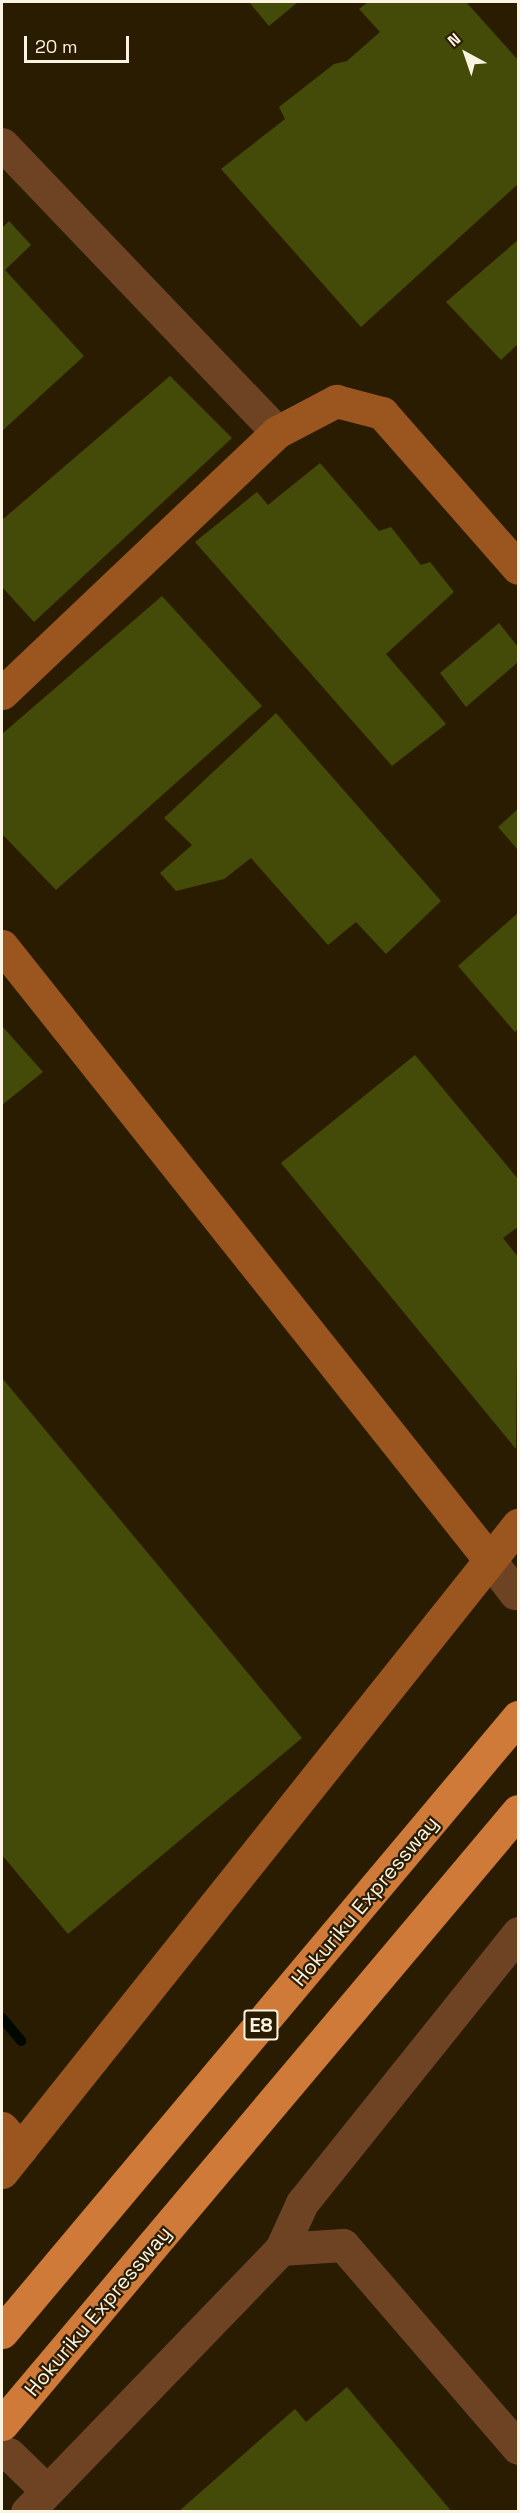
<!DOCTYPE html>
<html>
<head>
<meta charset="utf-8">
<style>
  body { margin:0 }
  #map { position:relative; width:520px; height:2513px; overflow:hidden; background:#291c00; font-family:"Space Grotesk",sans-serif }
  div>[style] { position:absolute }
  .stream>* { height:10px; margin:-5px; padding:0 5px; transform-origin:5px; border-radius:5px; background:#000800 }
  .building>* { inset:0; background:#444b08 }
  .street>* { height:33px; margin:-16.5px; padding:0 16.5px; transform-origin:16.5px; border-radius:16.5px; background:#6e4324 }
  .secondary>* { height:33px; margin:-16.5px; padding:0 16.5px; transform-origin:16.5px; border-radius:16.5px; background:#9b561f }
  .highway>* { height:33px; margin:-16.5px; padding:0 16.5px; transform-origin:16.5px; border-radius:16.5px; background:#cf7a38 }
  span { translate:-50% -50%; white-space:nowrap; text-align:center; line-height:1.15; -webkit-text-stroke:4.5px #291c00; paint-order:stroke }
  .shield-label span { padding:2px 4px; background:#291c00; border:2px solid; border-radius:4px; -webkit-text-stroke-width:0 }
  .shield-label { font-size:20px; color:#fcf4e3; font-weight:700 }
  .street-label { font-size:21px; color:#fcf4e3 }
  .frame { position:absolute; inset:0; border:3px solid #fcf4e3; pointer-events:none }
  .north { position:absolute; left:436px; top:24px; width:60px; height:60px; -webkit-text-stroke:4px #291c00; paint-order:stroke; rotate:320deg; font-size:16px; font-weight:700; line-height:24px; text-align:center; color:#fcf4e3 }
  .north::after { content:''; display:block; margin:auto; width:21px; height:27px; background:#fcf4e3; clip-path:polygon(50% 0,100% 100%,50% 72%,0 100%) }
  .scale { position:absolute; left:24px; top:36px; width:105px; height:27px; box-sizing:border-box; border:3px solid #fcf4e3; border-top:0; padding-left:8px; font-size:18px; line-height:21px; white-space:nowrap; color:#fcf4e3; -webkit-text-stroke:4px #291c00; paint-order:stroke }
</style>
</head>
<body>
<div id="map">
  <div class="stream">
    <i style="left:2px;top:2018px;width:30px;rotate:50deg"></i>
  </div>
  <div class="building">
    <i style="clip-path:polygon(249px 2px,298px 2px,269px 26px)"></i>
    <i style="clip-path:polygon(368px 2px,466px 2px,518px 60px,518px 184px,361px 327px,221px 169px,285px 119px,279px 107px,334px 64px,347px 61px,380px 32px,359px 9px)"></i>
    <i style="clip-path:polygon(9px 221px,31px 245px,5px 270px,84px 356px,2px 431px,2px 228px)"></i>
    <i style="clip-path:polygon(518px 240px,518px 344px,501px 360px,446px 302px)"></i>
    <i style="clip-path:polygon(170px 376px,232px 438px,34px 622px,2px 587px,2px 520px)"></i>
    <i style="clip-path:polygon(320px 463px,379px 531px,391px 527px,421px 565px,430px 562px,454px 592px,386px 654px,446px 724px,392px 766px,195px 542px,257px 492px,268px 505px)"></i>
    <i style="clip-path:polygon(162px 596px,262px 706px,56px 890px,2px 834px,2px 734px)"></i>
    <i style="clip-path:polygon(499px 623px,518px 647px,518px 662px,466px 707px,440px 673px)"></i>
    <i style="clip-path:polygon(276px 713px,441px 901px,386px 954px,356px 922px,328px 945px,251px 858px,224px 879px,176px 891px,160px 873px,192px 845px,164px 818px)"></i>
    <i style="clip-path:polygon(518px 809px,518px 850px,498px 827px)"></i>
    <i style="clip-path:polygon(518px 913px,518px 1029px,515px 1032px,458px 966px)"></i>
    <i style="clip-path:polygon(2px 1026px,43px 1072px,2px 1105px)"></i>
    <i style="clip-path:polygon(415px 1055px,518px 1179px,518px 1227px,503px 1238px,518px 1257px,516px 1449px,281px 1163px)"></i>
    <i style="clip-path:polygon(2px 1378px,302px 1738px,68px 1934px,2px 1855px)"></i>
    <i style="clip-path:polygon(347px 2387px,452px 2512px,178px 2512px,295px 2409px,306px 2422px)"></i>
  </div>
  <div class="street">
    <i style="left:2px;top:144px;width:398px;rotate:46.3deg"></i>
    <i style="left:489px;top:1559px;width:43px;rotate:52.6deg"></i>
    <i style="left:281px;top:2249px;width:62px;rotate:-3.7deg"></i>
    <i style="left:343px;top:2245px;width:268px;rotate:49.2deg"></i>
    <i style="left:9px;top:2454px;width:52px;rotate:44.2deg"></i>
    <i style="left:27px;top:2512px;width:366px;rotate:-46deg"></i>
    <i style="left:281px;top:2249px;width:51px;rotate:-65.5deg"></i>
    <i style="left:302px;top:2203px;width:346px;rotate:-51.3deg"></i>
  </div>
  <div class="secondary">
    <i style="left:2px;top:693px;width:379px;rotate:-43.5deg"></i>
    <i style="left:277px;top:432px;width:67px;rotate:-27.7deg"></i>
    <i style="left:336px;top:401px;width:48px;rotate:14.6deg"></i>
    <i style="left:382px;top:413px;width:206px;rotate:48.7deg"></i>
    <i style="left:2px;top:946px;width:783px;rotate:51.53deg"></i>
    <i style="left:2px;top:2128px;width:28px;rotate:49deg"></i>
    <i style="left:2px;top:2172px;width:828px;rotate:-51.43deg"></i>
  </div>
  <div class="highway">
    <i style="left:2px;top:2332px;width:803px;rotate:-50deg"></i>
    <i style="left:2px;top:2424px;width:801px;rotate:-49.91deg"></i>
  </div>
  <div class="shield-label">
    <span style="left:261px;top:2025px">E8</span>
  </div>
  <div class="street-label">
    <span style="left:365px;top:1901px;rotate:-50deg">Hokuriku Expressway</span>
    <span style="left:98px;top:2311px;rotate:-50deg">Hokuriku Expressway</span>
  </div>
  <div class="frame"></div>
  <div class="north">N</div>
  <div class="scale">20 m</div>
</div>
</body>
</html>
